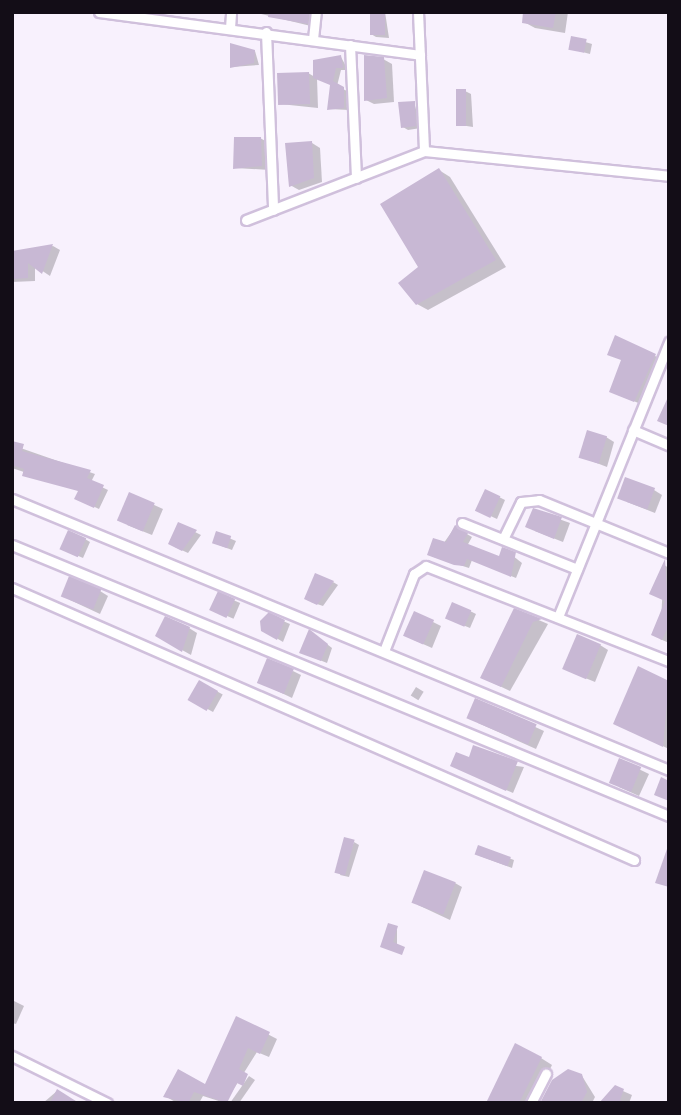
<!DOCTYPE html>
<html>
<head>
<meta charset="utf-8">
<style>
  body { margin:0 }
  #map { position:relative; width:681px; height:1115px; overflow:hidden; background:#f8f1fd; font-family:"Noto Sans",sans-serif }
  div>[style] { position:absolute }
  .shadow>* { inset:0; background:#0003; transform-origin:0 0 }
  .building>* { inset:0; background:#c8b8d4; transform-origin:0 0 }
  .roads { filter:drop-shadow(2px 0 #d0c0dc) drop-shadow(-2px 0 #d0c0dc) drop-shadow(0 2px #d0c0dc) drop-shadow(0 -2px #d0c0dc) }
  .street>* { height:9px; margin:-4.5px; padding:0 4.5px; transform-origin:4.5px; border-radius:4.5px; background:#fff }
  span { translate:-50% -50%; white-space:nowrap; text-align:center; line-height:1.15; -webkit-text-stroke:6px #fff; paint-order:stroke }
  .frame { position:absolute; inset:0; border:14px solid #130d17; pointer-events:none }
</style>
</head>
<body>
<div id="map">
  <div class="shadow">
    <i style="clip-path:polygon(255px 12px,316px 12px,315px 27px,257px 13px)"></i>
    <i style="clip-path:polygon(385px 12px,389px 38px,376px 37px,371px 34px)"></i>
    <i style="clip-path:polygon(525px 12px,568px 12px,565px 33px,535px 28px,524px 22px)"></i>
    <i style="clip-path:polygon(572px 38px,592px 44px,590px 54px,571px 49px)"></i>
    <i style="clip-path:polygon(255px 51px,259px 65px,232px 67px)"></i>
    <i style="clip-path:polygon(341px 57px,348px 70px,341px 70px,337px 86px,349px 92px,349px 110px,329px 109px,332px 85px,317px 78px,318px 108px,280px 104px,308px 73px,315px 77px)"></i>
    <i style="clip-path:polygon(383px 59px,392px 64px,394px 102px,374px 104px,366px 100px)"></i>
    <i style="clip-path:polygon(465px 91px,471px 94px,473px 127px,460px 125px)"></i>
    <i style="clip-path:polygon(414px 102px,421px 128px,408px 130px,403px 127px)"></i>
    <i style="clip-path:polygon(260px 138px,269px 143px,270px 170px,235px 168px)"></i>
    <i style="clip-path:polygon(312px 143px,320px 148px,322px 182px,299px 190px,290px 185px)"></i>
    <i style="clip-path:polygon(439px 170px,450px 177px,506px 267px,428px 310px,417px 304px)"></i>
    <i style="clip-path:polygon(53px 246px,60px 250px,50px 276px,35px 266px,35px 281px,12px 282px,12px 253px)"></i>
    <i style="clip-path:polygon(655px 356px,662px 359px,641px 404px,618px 395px,623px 361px)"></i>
    <i style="clip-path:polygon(606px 437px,614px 442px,607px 467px,581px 457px)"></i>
    <i style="clip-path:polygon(12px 445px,95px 474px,91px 482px,108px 490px,99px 509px,82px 501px,80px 491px,12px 468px)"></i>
    <i style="clip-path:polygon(654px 490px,662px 495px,655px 513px,627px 502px)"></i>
    <i style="clip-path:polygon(130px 494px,163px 509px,152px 535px,127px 525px)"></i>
    <i style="clip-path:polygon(499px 497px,505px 500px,497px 519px,484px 513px)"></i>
    <i style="clip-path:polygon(534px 510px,570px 523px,563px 542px,535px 531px)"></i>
    <i style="clip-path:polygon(179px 524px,201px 535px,188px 553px,175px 547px)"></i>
    <i style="clip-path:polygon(455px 527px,472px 537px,467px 546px,500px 559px,508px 552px,522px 563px,516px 578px,472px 560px,469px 568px,434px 557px)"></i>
    <i style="clip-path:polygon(217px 533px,236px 541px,232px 550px,219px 545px)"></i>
    <i style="clip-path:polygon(85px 539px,90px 542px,83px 558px,67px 551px)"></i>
    <i style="clip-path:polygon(664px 565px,669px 568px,669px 643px,660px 639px)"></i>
    <i style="clip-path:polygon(333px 582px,338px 585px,323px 606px,311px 602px)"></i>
    <i style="clip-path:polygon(100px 591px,108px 596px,100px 614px,70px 600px)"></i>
    <i style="left:219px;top:594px;width:23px;height:17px;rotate:23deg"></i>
    <i style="clip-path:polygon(515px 610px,548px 624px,510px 691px,491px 682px)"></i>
    <i style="clip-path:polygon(470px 611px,476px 614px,470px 628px,453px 621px)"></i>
    <i style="clip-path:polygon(269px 615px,290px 624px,283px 642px,263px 630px)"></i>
    <i style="clip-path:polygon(433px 622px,441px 626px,432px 648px,414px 640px)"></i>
    <i style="clip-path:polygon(189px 628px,197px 633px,191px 655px,157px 636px)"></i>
    <i style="clip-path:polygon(314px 634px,332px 648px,327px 663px,307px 655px)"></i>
    <i style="clip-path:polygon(600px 645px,608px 650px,595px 682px,573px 673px)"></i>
    <i style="clip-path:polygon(293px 671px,301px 675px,292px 698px,265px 685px)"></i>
    <i style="left:200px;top:682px;width:26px;height:20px;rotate:29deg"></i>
    <i style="clip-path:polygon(669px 682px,669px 749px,622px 727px)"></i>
    <i style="left:416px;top:687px;width:9px;height:10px;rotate:32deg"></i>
    <i style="clip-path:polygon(476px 700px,544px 731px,536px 749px,478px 723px)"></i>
    <i style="clip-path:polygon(470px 759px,524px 767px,513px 793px,460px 769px)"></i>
    <i style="clip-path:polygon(620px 760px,649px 774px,639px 796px,619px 787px)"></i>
    <i style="clip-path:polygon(354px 842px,359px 845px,349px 877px,340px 875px)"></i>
    <i style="clip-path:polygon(479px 847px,514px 860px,512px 868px,480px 856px)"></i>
    <i style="clip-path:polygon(455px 883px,462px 887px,450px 920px,418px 905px)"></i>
    <i style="clip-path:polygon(397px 928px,397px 945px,387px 949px)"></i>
    <i style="clip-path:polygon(12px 1000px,24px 1006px,16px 1024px,12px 1023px)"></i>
    <i style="clip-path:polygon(237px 1018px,277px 1039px,269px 1057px,257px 1052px,225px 1103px,203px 1096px,199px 1103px,177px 1103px,165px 1096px,206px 1087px)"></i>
    <i style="clip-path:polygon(541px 1058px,552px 1065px,534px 1103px,491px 1103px)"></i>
    <i style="clip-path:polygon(249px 1076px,255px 1080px,239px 1103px,230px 1103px)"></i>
    <i style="clip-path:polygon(582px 1076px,595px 1097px,592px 1103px,570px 1103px)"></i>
    <i style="clip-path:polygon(616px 1088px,632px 1095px,629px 1103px,601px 1103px)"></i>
    <i style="clip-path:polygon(57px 1091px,76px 1103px,43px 1103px)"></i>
  </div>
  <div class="building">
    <i style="clip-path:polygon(269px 12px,309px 12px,308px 24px,268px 17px)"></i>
    <i style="left:370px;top:12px;width:15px;height:23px"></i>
    <i style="clip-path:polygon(523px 12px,556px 12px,553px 28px,522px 23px)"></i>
    <i style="left:571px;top:36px;width:16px;height:14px;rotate:11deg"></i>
    <i style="clip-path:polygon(230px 43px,255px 50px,254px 63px,230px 68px)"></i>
    <i style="clip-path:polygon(341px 55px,343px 68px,336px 68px,333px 81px,344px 87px,344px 108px,327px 110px,330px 85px,313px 78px,313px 60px)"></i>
    <i style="clip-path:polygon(364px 55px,384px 57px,387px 98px,364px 101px)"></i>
    <i style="left:309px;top:72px;width:32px;height:32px;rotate:88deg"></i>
    <i style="left:456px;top:89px;width:10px;height:37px"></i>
    <i style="clip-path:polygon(415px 101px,416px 126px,401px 128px,398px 102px)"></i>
    <i style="clip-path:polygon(234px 137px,261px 137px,262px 166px,233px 169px)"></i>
    <i style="clip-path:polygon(312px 141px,314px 178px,289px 187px,285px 143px)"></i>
    <i style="clip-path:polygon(439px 168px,496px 260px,416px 305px,398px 283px,418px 267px,380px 204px)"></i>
    <i style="clip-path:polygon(53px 244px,42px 274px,28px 263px,28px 278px,12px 279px,12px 251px)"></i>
    <i style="clip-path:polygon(615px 335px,656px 354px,634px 402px,609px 392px,621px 360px,607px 355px)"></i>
    <i style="clip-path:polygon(669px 395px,669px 426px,657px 421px)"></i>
    <i style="left:587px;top:430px;width:21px;height:29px;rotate:17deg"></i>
    <i style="clip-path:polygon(12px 441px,24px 444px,22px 451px,91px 470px,87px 478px,104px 485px,94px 508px,74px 499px,78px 491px,22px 476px,24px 469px,12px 465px)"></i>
    <i style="left:625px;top:477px;width:32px;height:23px;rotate:20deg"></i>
    <i style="left:485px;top:489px;width:17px;height:24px;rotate:25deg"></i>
    <i style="left:129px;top:492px;width:28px;height:31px;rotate:23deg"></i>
    <i style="clip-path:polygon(533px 508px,562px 517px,554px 539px,525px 527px)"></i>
    <i style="clip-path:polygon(178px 522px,197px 530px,182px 551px,168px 544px)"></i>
    <i style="clip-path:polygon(455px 525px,468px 533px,463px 542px,499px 556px,502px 547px,516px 552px,511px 577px,467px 559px,464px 566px,454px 565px,427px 555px,433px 538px,446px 542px)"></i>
    <i style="left:68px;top:530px;width:20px;height:21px;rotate:24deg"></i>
    <i style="left:216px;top:531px;width:16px;height:13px;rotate:18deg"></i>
    <i style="clip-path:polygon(665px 559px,669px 625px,662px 640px,651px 635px,665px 601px,649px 594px)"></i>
    <i style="clip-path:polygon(315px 573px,334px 581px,317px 605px,304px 599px)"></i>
    <i style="left:69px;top:576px;width:35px;height:22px;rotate:22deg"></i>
    <i style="left:218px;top:591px;width:19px;height:21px;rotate:25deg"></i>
    <i style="left:452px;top:602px;width:21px;height:18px;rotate:23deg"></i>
    <i style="clip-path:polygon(514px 608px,542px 619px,533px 622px,501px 687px,480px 678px)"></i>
    <i style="left:414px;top:611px;width:22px;height:27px;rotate:24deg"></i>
    <i style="clip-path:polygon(269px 612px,285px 620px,277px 640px,261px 631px,260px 621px)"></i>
    <i style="clip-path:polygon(165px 616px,190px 627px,182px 652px,155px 636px)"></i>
    <i style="clip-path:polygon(309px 629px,328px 644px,321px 661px,299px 653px)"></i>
    <i style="left:577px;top:634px;width:26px;height:38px;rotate:23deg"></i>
    <i style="left:267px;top:658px;width:29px;height:27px;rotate:22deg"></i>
    <i style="clip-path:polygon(638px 666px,669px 681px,663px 747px,613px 724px)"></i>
    <i style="left:199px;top:680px;width:22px;height:23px;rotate:30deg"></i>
    <i style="left:475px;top:698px;width:67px;height:22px;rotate:23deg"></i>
    <i style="clip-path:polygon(473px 745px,518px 761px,506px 791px,450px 766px,456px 752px,469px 757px)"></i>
    <i style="left:619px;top:758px;width:24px;height:27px;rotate:22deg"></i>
    <i style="clip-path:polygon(661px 777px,669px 781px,669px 801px,654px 795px)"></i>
    <i style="left:344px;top:837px;width:11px;height:37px;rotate:15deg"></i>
    <i style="left:478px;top:845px;width:35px;height:10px;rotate:20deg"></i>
    <i style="clip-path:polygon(667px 849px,669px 849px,669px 887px,655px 883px)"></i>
    <i style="left:424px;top:870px;width:34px;height:35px;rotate:21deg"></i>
    <i style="clip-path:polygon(388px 923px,398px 926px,393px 942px,405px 947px,402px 955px,380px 947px)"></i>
    <i style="clip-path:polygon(236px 1016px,270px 1032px,260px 1054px,248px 1048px,239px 1069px,248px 1074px,243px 1086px,237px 1083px,227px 1103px,194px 1092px,188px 1103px,163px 1097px,178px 1069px,205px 1084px)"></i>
    <i style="clip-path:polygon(515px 1043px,542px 1057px,519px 1103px,486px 1103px)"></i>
    <i style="clip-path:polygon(568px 1069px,582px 1074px,587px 1092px,581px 1103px,540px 1103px,552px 1080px)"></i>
    <i style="clip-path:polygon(615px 1085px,624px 1089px,620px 1100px,626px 1103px,599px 1103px)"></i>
    <i style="clip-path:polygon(57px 1089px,79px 1103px,50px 1103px)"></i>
  </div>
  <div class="roads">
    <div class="street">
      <i style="left:99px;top:12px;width:324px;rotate:7.6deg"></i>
      <i style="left:418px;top:12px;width:139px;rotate:87.5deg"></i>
      <i style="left:230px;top:28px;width:16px;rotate:-86deg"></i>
      <i style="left:266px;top:32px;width:178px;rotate:87.7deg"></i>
      <i style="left:313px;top:39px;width:27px;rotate:-84deg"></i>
      <i style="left:350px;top:45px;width:133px;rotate:87.4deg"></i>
      <i style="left:246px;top:220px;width:191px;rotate:-21.2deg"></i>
      <i style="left:424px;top:151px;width:246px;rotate:5.8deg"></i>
      <i style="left:633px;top:430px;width:39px;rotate:23deg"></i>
      <i style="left:12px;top:499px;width:711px;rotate:22.42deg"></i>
      <i style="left:462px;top:523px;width:124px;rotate:21.8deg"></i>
      <i style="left:503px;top:539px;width:41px;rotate:-64.1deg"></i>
      <i style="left:521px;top:502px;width:18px;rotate:-6deg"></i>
      <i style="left:539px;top:500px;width:140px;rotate:22.2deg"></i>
      <i style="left:12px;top:545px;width:711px;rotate:22.42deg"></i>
      <i style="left:12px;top:588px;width:679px;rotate:23.62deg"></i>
      <i style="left:558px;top:617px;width:297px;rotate:-68deg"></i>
      <i style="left:384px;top:651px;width:83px;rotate:-68.7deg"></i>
      <i style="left:414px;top:574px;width:14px;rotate:-34deg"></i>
      <i style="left:426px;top:566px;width:261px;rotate:21.4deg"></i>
      <i style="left:12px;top:1056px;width:106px;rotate:26.3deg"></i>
      <i style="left:531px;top:1103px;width:33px;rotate:-63deg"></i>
    </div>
  </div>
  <div class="frame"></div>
</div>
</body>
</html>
